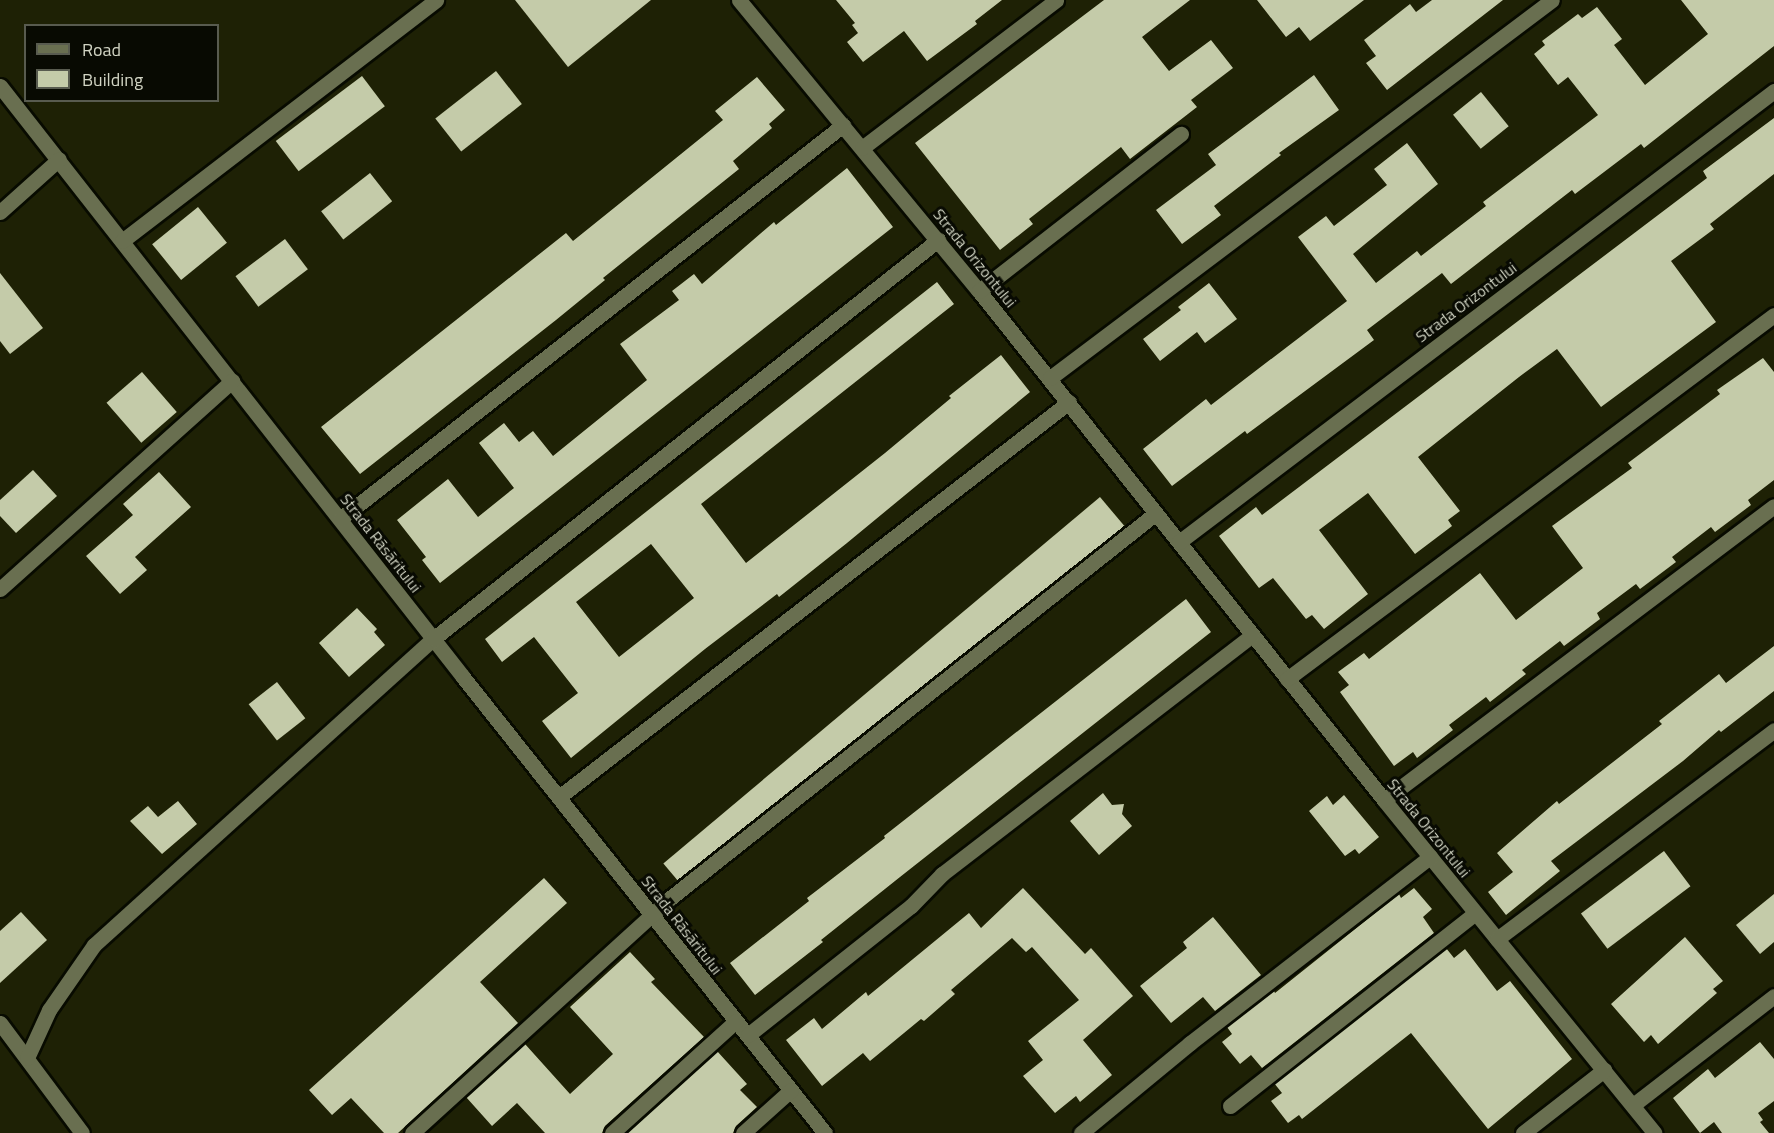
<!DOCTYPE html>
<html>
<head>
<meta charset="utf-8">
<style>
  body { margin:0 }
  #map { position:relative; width:1774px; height:1133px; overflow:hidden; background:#1e2105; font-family:"Titillium Web",sans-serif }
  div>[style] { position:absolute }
  .building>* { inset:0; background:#c4cba9; transform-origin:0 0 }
  .roads { filter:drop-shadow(2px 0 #080b00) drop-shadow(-2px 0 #080b00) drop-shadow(0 2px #080b00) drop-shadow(0 -2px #080b00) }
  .minor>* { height:15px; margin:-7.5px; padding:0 7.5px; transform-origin:7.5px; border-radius:7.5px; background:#696f50 }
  span { translate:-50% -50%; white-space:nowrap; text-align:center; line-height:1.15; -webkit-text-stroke:6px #080a02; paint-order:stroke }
  .street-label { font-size:16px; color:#d1d4c3 }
  .legend { position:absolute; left:24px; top:24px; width:195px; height:78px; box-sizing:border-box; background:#080a02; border:2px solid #585b4f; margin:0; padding:8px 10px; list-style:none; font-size:18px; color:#d1d4c3 }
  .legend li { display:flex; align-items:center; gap:12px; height:30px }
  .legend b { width:30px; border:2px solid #585b4f }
</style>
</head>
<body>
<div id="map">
  <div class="building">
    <i style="clip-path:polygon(515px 0,651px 0,568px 67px)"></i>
    <i style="clip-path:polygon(836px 0,1002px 0,975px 21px,977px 24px,927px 61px,904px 31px,863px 62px,847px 42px,858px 33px,852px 25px,855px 23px)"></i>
    <i style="clip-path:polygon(1104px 0,1190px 0,1142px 37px,1169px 71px,1211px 40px,1233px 68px,1191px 100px,1197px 107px,1130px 159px,1121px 147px,1029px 219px,1033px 224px,1000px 250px,915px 143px)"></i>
    <i style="clip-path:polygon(1257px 0,1364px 0,1310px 41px,1299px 27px,1286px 37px)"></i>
    <i style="clip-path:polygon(1432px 0,1503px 0,1387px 90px,1366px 63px,1376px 56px,1364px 40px,1410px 4px,1416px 12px)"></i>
    <i style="clip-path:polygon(1681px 0,1774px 0,1774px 46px,1644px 148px,1641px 144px,1575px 194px,1572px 190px,1451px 284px,1442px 273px,1367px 330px,1374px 340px,1247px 434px,1245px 431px,1172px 486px,1143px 449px,1206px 399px,1211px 405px,1347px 301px,1298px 237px,1326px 216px,1334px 226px,1387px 185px,1374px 169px,1407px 143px,1438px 184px,1353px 254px,1376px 283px,1417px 251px,1421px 256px,1486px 206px,1483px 202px,1598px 115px,1568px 77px,1558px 85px,1534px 54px,1545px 45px,1542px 41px,1578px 14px,1582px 18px,1597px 7px,1622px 39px,1614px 45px,1645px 85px,1708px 34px)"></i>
    <i style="left:496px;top:71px;width:42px;height:77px;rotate:52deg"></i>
    <i style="clip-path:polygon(1314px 75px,1339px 110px,1279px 153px,1281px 155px,1214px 206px,1221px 215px,1182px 244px,1156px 210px,1216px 165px,1208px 154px)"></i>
    <i style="left:362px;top:76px;width:38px;height:108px;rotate:53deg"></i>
    <i style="clip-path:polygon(757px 77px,785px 110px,769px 124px,772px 128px,733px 161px,739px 169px,603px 278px,605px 280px,556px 320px,360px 474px,321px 427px,566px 233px,573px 241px,660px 171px,723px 120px,715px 111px)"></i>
    <i style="left:1481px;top:92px;width:44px;height:36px;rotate:51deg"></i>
    <i style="clip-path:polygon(1774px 118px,1774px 174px,1710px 224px,1714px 229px,1671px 261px,1716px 322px,1601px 407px,1557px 349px,1519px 377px,1418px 457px,1460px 511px,1448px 520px,1452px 526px,1415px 554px,1368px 493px,1319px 530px,1368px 594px,1324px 629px,1312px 615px,1306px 619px,1273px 578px,1259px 588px,1219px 536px,1256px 507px,1262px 515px,1707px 178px,1703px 171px)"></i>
    <i style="clip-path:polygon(847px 168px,893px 227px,440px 583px,422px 560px,426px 557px,397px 520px,448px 479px,478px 517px,514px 488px,479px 443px,504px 423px,519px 442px,533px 431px,553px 456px,647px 380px,620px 344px,679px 300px,672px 291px,694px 274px,702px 284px,774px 222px,776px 225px)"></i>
    <i style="left:370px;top:173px;width:36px;height:62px;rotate:52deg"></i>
    <i style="left:198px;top:207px;width:46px;height:59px;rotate:51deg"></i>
    <i style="left:285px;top:239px;width:38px;height:62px;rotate:53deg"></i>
    <i style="clip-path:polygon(0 273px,43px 328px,10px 354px,0 341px)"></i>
    <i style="clip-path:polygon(evenodd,937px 282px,954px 304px,701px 504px,746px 563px,885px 453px,951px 398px,949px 396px,1001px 355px,1030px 392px,847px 543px,779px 597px,777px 594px,705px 649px,571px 758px,542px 721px,578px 693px,534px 637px,502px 662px,485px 639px,937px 282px,651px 544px,694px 598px,619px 657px,576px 602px,651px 544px)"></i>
    <i style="clip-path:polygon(1209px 283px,1237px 319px,1205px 343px,1197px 332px,1160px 361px,1143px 339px,1181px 310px,1178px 307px)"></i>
    <i style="clip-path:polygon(1763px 358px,1774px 372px,1774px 480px,1748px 500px,1751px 505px,1715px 532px,1711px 527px,1672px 557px,1676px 562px,1640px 589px,1636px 584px,1597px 613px,1600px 619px,1564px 646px,1560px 641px,1522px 670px,1526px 674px,1490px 702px,1486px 697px,1449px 725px,1453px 730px,1417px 758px,1413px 752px,1394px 766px,1340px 692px,1349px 685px,1338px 672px,1364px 653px,1369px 659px,1480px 573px,1516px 620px,1583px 568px,1552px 526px,1632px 468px,1628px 463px,1720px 394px,1717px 390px)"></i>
    <i style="left:142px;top:372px;width:53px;height:47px;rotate:49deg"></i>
    <i style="clip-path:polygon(33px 470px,57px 496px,16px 533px,0 516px,0 500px)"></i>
    <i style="clip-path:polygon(159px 472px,191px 507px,135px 557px,147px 570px,120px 594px,86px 556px,133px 515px,123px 504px)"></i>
    <i style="left:1100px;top:497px;width:38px;height:570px;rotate:50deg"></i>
    <i style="clip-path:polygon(1186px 599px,1211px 632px,900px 877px,821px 940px,823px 942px,755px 995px,730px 963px,809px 901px,807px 898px,885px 838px,884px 836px)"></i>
    <i style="clip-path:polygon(357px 608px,377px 629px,374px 632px,385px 645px,349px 677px,319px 643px)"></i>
    <i style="clip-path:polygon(1774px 646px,1774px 691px,1721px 732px,1719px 730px,1683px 761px,1551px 861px,1560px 871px,1506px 915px,1488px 892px,1513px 872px,1497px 853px,1557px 801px,1559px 804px,1662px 724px,1659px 721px,1719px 674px,1726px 683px)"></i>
    <i style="left:277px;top:682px;width:46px;height:36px;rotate:52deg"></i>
    <i style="clip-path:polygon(1103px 793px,1112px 805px,1124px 804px,1122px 814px,1132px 826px,1099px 855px,1070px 821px)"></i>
    <i style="clip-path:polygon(1344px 795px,1379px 837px,1359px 854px,1355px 849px,1345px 856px,1309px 811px,1327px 796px,1333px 805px)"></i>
    <i style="clip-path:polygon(178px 801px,197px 824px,162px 854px,130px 821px,148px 806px,158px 817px)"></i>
    <i style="left:1664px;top:851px;width:44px;height:104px;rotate:53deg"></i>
    <i style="clip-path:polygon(544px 878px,567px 903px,480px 982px,518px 1023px,398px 1133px,384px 1133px,351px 1098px,332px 1115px,309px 1090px)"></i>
    <i style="clip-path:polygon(1023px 888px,1085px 954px,1091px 948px,1133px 996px,1083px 1040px,1112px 1075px,1080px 1102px,1076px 1096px,1055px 1113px,1023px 1076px,1043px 1060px,1028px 1041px,1079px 1000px,1032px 947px,1026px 952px,1012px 938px,951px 990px,955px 994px,924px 1021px,921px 1019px,870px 1061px,863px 1053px,822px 1086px,786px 1040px,814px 1018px,822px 1029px,866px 992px,868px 996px,969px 913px,981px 928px)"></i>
    <i style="clip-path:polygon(1414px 888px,1432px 909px,1423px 917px,1434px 933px,1262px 1068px,1251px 1055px,1240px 1064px,1222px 1042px,1232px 1034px,1227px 1027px,1274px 991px,1275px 993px,1399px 894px,1401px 898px)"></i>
    <i style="clip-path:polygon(1774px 894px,1774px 942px,1760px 954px,1736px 925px)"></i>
    <i style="clip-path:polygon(21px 912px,47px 940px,0 983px,0 931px)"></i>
    <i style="clip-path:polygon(1213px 917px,1261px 975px,1215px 1011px,1203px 997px,1171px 1023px,1140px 986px,1187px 948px,1183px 942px)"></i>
    <i style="clip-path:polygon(1685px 937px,1723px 981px,1713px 989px,1717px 993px,1658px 1044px,1651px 1035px,1644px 1042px,1611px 1004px)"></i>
    <i style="clip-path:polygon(1446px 948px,1454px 958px,1465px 949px,1497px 991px,1510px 981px,1572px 1059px,1488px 1129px,1411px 1033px,1302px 1119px,1299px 1115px,1288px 1123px,1271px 1101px,1282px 1093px,1274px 1083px)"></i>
    <i style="clip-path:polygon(630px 952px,655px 979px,651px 982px,704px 1037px,605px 1126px,602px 1133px,545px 1133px,517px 1103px,492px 1126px,466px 1097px,525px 1044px,570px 1094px,613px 1054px,570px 1007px)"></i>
    <i style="clip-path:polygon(1760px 1042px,1774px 1059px,1774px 1101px,1758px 1113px,1763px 1120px,1760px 1122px,1769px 1133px,1722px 1133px,1714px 1122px,1700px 1133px,1673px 1098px,1708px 1069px,1715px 1078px)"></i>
    <i style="clip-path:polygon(717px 1051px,747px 1084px,740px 1090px,757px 1107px,736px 1126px,733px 1133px,627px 1133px)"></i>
  </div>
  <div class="roads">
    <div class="minor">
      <i style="left:739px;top:0;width:377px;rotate:50.5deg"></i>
      <i style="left:979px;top:291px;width:650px;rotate:51.49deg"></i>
      <i style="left:1384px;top:800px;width:429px;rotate:50.9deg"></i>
      <i style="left:0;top:86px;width:751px;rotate:51.92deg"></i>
      <i style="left:463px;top:677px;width:582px;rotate:51.56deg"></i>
      <i style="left:862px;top:148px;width:244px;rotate:-37.3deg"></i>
      <i style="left:0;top:212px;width:79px;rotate:-41.9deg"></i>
      <i style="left:122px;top:241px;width:396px;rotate:-37.5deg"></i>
      <i style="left:979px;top:291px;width:256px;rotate:-37.9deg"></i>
      <i style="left:1050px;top:378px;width:628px;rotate:-36.98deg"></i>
      <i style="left:340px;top:519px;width:639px;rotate:-38.07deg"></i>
      <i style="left:1179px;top:542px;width:747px;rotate:-37.16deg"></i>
      <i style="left:0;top:589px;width:312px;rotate:-41.9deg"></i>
      <i style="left:1287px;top:679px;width:608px;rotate:-36.78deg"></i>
      <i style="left:559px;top:797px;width:645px;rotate:-37.76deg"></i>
      <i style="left:1384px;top:800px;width:488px;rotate:-37deg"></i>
      <i style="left:1497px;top:939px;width:347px;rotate:-37deg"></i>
      <i style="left:0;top:1023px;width:137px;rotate:53.3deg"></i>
      <i style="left:748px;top:1035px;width:208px;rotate:-38.4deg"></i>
      <i style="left:911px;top:906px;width:45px;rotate:-45.9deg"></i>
      <i style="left:942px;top:874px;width:391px;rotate:-37.6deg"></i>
      <i style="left:27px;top:1058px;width:53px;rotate:-65.4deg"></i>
      <i style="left:49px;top:1010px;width:79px;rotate:-55.3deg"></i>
      <i style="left:94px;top:945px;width:457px;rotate:-42.1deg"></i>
      <i style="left:433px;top:639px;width:644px;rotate:-38.31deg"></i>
      <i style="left:1633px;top:1105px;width:178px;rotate:-37.7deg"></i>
      <i style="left:1230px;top:1106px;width:312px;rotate:-38.2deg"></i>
      <i style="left:412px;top:1133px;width:348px;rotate:-42.3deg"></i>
      <i style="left:669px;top:899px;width:621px;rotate:-38.4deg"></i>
      <i style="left:612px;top:1133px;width:167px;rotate:-42.1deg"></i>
      <i style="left:743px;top:1133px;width:64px;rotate:-41.9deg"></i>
      <i style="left:1081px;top:1133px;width:141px;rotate:-39.5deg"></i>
      <i style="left:1190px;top:1043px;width:304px;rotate:-37.8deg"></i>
      <i style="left:1523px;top:1133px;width:103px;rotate:-37.9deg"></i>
    </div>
  </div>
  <div class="street-label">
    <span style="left:975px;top:258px;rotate:51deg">Strada Orizontului</span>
    <span style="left:1466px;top:302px;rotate:-37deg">Strada Orizontului</span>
    <span style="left:381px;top:543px;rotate:52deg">Strada Răsăritului</span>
    <span style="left:1429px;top:828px;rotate:51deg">Strada Orizontului</span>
    <span style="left:682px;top:925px;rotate:52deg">Strada Răsăritului</span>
  </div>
  <ul class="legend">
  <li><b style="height:8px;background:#696f50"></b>Road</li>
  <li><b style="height:16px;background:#c4cba9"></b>Building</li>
  </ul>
</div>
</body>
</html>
